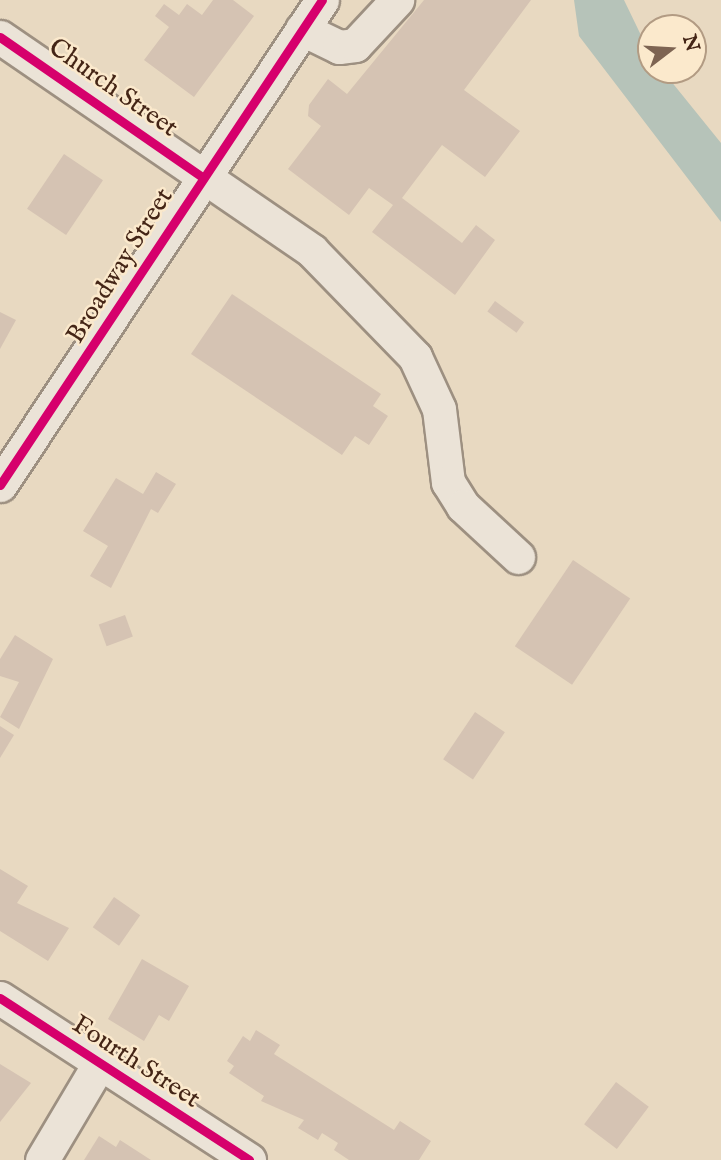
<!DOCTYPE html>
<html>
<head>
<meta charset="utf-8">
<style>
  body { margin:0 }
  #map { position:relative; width:721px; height:1160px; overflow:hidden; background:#e8d9c1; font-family:"IM FELL English",serif }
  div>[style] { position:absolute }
  .water>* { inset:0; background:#b6c3b9 }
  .building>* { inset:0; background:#d5c3b3; transform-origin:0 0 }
  .roads { filter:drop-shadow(2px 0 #9d9081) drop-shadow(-2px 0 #9d9081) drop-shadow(0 2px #9d9081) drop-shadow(0 -2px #9d9081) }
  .minor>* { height:33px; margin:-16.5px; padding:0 16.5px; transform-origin:16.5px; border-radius:16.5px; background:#ebe3d7 }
  .cycleway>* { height:9px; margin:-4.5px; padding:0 4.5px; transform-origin:4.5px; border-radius:4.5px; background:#d6006c }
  span { translate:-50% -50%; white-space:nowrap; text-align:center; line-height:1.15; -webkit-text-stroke:5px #fbe9cc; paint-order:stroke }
  .street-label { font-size:26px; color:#442516 }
  .north { position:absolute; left:637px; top:14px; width:70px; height:70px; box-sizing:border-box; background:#fbe9cc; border:2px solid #b29b83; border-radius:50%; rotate:73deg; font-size:19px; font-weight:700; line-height:28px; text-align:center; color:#442516 }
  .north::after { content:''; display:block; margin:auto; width:24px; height:32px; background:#7d6452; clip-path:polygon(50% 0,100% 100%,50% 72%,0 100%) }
</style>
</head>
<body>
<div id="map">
  <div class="water">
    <i style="clip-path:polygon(574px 0,624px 0,651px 56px,651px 70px,662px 70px,721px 143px,721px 222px,579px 36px)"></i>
  </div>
  <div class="building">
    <i style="clip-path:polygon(213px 0,233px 0,254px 16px,194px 97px,144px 60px,169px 27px,155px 16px,164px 4px,179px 15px,187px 4px,202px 15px)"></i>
    <i style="clip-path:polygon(424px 0,531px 0,464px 90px,520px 131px,485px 177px,442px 145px,402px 198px,462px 243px,476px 225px,495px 240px,455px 295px,372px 232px,393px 205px,369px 188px,349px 215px,288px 169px,321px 126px,308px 116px,309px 105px,328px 79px,347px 94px)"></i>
    <i style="left:64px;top:154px;width:47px;height:66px;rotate:34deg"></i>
    <i style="clip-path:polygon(232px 294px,381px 394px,373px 406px,388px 416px,369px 445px,355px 436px,342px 455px,191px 354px)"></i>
    <i style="left:495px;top:301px;width:36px;height:13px;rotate:36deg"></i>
    <i style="clip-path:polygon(0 312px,16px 320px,0 349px)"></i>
    <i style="clip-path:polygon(156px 472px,176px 484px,158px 513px,151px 509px,111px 588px,90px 576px,108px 546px,83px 531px,116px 478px,143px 494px)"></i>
    <i style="left:573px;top:560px;width:69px;height:104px;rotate:34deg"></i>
    <i style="left:125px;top:615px;width:23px;height:28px;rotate:70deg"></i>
    <i style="clip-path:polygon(15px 635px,53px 659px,19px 729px,0 717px,19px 682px,0 676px,0 659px)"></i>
    <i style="left:475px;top:712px;width:36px;height:57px;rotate:34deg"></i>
    <i style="clip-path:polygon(0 726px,14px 735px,0 758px)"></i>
    <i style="clip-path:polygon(0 869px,28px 886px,17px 903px,69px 928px,48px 961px,0 931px)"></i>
    <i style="left:114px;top:897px;width:32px;height:37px;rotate:35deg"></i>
    <i style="clip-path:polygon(142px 959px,189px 986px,169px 1021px,159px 1015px,144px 1041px,108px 1019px)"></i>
    <i style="clip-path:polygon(256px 1030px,280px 1045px,274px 1054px,394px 1130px,400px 1121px,431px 1141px,419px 1160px,349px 1160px,334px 1150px,338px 1143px,322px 1133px,318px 1140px,298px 1128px,304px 1120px,261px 1101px,264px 1096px,229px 1073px,234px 1066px,227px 1061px,243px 1036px,250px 1041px)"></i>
    <i style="clip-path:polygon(0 1064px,31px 1083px,0 1122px)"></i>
    <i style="left:616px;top:1082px;width:41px;height:53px;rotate:37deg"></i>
    <i style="clip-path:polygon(99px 1136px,116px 1147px,120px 1140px,151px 1160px,84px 1160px)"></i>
  </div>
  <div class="roads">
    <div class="minor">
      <i style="left:302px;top:29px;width:41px;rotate:25.9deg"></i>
      <i style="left:339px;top:47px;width:16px;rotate:-7deg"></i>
      <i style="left:355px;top:45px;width:62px;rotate:-47deg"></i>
      <i style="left:0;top:37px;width:378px;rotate:34.4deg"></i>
      <i style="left:312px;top:251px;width:148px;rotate:45.8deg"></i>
      <i style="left:415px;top:357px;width:57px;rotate:65.2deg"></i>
      <i style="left:439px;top:409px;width:74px;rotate:83deg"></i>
      <i style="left:448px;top:482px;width:28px;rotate:58deg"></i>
      <i style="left:463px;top:506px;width:75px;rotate:42.8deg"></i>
      <i style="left:0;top:485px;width:582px;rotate:-56.42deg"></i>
      <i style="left:0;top:998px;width:297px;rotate:33deg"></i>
      <i style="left:42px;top:1160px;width:112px;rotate:-59.3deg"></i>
    </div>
  </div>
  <div class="cycleway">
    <i style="left:0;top:37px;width:244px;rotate:34.7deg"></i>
    <i style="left:0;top:485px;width:582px;rotate:-56.42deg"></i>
    <i style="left:0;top:998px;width:297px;rotate:33deg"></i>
  </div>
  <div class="street-label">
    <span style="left:113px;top:88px;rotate:35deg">Church Street</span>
    <span style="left:120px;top:266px;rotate:-58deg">Broadway Street</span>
    <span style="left:136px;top:1062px;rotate:33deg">Fourth Street</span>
  </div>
  <div class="north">N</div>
</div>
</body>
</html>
